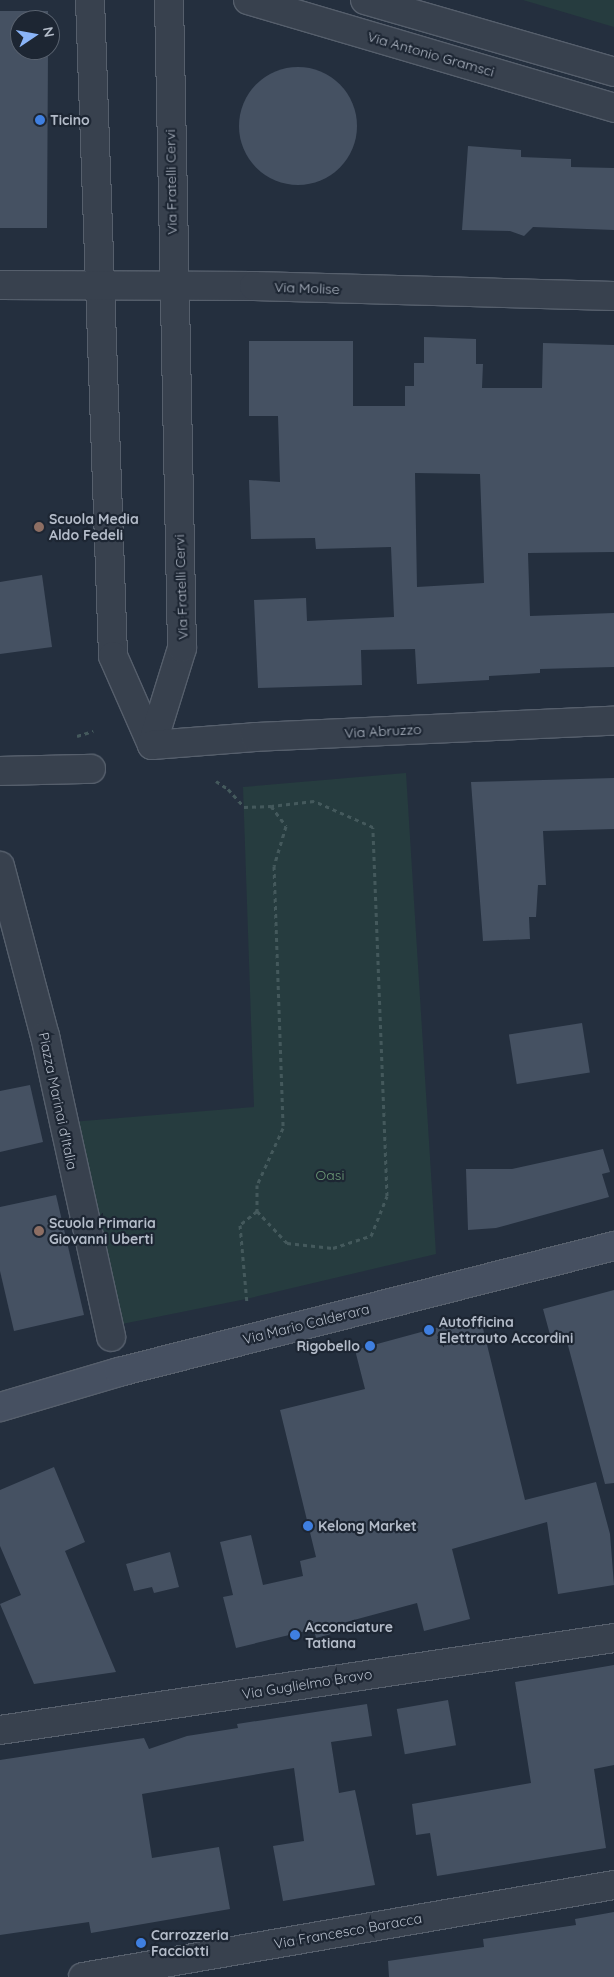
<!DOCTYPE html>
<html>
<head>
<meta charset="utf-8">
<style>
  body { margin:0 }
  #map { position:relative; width:614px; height:1977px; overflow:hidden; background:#242f3e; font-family:Quicksand,sans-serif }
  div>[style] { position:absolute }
  .green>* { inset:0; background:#263c3f }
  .building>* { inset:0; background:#455162; transform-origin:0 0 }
  .round { border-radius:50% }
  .path>* { height:3px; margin-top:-1.5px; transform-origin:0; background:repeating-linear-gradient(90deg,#44595c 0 4px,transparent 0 8px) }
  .roads { filter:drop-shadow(1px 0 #565f6c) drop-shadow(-1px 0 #565f6c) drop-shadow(0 1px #565f6c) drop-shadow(0 -1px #565f6c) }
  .street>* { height:28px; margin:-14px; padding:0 14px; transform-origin:14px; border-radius:14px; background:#38414e }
  .secondary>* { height:28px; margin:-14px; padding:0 14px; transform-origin:14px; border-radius:14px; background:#465061 }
  .dots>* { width:14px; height:14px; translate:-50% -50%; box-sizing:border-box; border:2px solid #1d2633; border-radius:50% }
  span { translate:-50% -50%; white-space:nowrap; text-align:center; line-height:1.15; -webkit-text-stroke:4.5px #1d2633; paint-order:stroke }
  .street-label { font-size:14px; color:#b4bcc9 }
  .poi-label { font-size:14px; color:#b4bcc9; font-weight:700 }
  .left { translate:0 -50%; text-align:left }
  .right { translate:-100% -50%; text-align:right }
  .park-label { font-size:14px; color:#6b9a76 }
  .north { position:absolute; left:10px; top:10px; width:50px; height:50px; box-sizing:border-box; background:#1d2633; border:1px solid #59626f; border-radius:50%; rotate:78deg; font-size:14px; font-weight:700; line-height:20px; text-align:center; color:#b4bcc9 }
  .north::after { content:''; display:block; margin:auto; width:18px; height:22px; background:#8ab4f8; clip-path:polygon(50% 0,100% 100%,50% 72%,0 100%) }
</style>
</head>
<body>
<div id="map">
  <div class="green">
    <i style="clip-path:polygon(523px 0,614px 0,614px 27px)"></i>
    <i style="clip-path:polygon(406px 773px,436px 1254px,246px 1299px,117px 1325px,71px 1122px,254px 1107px,243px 787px)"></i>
  </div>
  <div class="building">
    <i style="clip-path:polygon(0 11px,48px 11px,48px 20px,20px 20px,20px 50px,48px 50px,47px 228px,0 228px)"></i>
    <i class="round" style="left:239px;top:67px;width:118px;height:118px"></i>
    <i style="clip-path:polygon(468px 146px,521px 150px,521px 157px,571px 159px,571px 167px,614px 168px,614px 230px,533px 227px,524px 236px,510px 231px,462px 230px)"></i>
    <i style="clip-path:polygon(evenodd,424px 337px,476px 339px,476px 364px,483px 364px,482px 388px,542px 388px,543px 343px,614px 345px,614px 552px,528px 553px,530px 616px,614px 613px,614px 667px,540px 669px,540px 673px,489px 676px,489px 680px,417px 684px,415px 649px,361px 650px,362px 685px,258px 688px,254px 600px,306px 598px,307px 621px,394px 617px,391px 547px,316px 549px,315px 538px,251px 539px,249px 480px,280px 482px,278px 416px,249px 416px,249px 341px,353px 341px,353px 406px,405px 406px,405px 386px,414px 386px,414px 363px,424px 363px,424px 337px,415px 473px,480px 474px,484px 583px,417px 587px,415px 473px)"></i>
    <i style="clip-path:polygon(42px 575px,52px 647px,0 654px,0 582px)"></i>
    <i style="clip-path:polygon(614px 778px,614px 829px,543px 831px,546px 885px,538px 885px,536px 917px,529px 917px,530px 939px,483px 941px,471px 782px)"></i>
    <i style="left:582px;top:1023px;width:50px;height:74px;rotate:81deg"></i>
    <i style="clip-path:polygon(30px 1085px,43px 1142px,0 1152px,0 1091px)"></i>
    <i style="clip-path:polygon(603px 1149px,610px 1172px,602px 1174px,609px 1197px,496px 1228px,468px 1230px,466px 1169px,512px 1169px)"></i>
    <i style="clip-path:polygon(56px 1195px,84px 1315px,14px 1331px,0 1271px,0 1207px)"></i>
    <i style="clip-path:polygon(614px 1290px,614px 1483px,605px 1484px,566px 1338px,552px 1342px,543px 1309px)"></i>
    <i style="clip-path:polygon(480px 1316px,525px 1500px,596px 1482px,610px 1534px,614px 1585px,558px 1594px,547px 1522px,452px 1549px,470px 1619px,424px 1631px,417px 1603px,339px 1624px,342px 1631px,316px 1638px,314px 1629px,236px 1648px,223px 1597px,233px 1595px,220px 1542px,251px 1535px,263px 1585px,303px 1576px,300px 1561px,316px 1557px,280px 1410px,365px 1389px,355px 1350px)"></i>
    <i style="clip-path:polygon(54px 1467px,85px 1542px,65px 1551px,116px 1672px,34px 1684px,0 1604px,21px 1595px,0 1546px,0 1490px)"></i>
    <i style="clip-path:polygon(170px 1552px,179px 1587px,154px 1593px,152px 1587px,134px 1591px,126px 1564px)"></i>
    <i style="clip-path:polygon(614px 1665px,614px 1765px,594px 1769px,606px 1848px,437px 1876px,430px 1833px,416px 1835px,412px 1804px,531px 1783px,515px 1682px)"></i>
    <i style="left:448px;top:1700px;width:46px;height:52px;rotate:80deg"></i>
    <i style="clip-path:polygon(367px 1704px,372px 1736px,331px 1742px,339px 1793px,355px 1790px,375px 1885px,283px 1901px,273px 1846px,304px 1841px,294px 1768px,142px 1794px,152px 1858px,219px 1847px,230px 1909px,91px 1933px,89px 1922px,0 1935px,0 1760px,144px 1738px,149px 1749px,187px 1736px,238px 1728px,237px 1724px)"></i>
    <i style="clip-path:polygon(614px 1912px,614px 1977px,389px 1977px,388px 1961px,484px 1947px,483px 1939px,576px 1925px,575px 1919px)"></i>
  </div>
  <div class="path">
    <i style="left:77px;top:736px;width:17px;rotate:-17deg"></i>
    <i style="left:216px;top:781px;width:14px;rotate:34deg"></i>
    <i style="left:228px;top:789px;width:24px;rotate:48deg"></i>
    <i style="left:244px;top:807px;width:27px;rotate:-2deg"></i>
    <i style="left:271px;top:806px;width:25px;rotate:53deg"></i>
    <i style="left:286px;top:826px;width:42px;rotate:106.7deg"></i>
    <i style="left:274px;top:866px;width:262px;rotate:88deg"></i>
    <i style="left:283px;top:1128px;width:63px;rotate:114.5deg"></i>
    <i style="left:257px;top:1185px;width:26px;rotate:90deg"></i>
    <i style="left:257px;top:1211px;width:22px;rotate:141deg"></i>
    <i style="left:240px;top:1225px;width:78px;rotate:84.9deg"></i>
    <i style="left:257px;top:1211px;width:44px;rotate:46.8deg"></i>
    <i style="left:287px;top:1243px;width:46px;rotate:6.2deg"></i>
    <i style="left:333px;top:1248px;width:40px;rotate:-18deg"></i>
    <i style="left:371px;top:1236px;width:43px;rotate:-68.2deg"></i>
    <i style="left:387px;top:1196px;width:369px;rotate:-92.2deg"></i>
    <i style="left:373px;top:827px;width:64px;rotate:-156.2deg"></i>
    <i style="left:314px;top:801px;width:43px;rotate:173.4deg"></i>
  </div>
  <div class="roads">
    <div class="street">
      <i style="left:90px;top:0;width:656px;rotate:87.99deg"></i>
      <i style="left:113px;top:656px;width:97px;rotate:66.3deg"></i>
      <i style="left:248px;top:0;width:382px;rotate:16.4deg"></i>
      <i style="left:365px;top:0;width:259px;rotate:16.1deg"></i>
      <i style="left:0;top:285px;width:254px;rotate:0.2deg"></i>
      <i style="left:254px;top:286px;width:360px;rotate:1.6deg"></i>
      <i style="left:152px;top:745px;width:102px;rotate:-72.8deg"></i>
      <i style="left:182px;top:648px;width:648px;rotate:-91.15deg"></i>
      <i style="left:152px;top:745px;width:103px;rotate:-4.4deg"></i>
      <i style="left:255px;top:737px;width:359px;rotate:-2.6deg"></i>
      <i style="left:0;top:771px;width:91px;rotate:-1.3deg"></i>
      <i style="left:0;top:866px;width:176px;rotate:75.2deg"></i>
      <i style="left:45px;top:1036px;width:308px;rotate:77.6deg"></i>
      <i style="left:0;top:1730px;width:621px;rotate:-8.52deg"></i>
      <i style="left:83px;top:1977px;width:539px;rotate:-9.83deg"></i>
    </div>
    <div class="secondary">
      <i style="left:0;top:1407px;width:124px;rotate:-16.4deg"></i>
      <i style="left:119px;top:1372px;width:511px;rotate:-14.28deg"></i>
    </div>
  </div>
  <div class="dots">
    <i style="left:40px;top:120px;background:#3f7fe0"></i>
    <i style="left:39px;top:527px;background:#8d6e63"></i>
    <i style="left:39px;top:1231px;background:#8d6e63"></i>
    <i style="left:429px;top:1330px;background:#3f7fe0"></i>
    <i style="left:370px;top:1346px;background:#3f7fe0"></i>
    <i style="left:308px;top:1526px;background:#3f7fe0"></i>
    <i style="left:295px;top:1635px;background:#3f7fe0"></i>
    <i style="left:141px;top:1943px;background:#3f7fe0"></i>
  </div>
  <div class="street-label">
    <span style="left:431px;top:54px;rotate:16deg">Via Antonio Gramsci</span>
    <span style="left:171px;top:182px;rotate:-91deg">Via Fratelli Cervi</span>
    <span style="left:307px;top:288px;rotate:2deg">Via Molise</span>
    <span style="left:181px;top:587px;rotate:-92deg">Via Fratelli Cervi</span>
    <span style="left:383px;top:731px;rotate:-3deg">Via Abruzzo</span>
    <span style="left:58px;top:1101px;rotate:78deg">Piazza Marinai d'Italia</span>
    <span style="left:306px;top:1324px;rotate:-14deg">Via Mario Calderara</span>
    <span style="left:307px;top:1684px;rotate:-9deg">Via Guglielmo Bravo</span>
    <span style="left:348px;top:1931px;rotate:-10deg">Via Francesco Baracca</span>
  </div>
  <div class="poi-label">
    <span class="left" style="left:50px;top:120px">Ticino</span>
    <span class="left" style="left:49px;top:527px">Scuola Media<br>Aldo Fedeli</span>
    <span class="left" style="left:49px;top:1231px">Scuola Primaria<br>Giovanni Uberti</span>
    <span class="left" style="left:439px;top:1330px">Autofficina<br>Elettrauto Accordini</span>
    <span class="right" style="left:360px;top:1346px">Rigobello</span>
    <span class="left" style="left:318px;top:1526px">Kelong Market</span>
    <span class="left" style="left:305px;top:1635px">Acconciature<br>Tatiana</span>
    <span class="left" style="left:151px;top:1943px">Carrozzeria<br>Facciotti</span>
  </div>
  <div class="park-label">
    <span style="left:330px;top:1175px">Oasi</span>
  </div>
  <div class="north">N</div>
</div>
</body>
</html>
